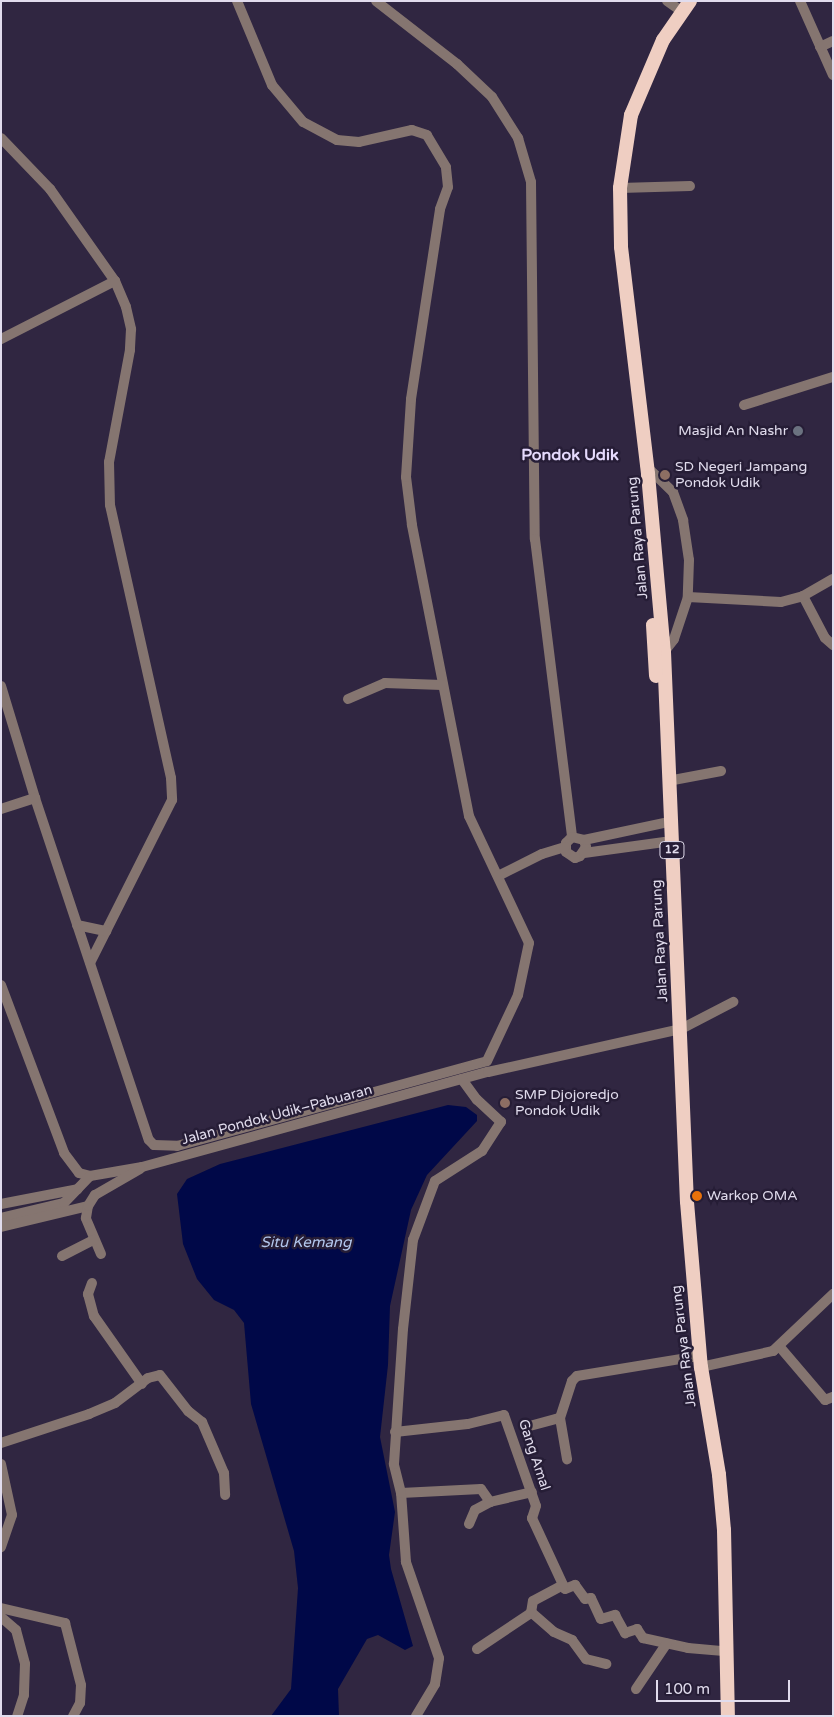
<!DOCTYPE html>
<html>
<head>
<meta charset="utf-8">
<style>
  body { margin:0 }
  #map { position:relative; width:834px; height:1717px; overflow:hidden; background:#302641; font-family:"Varela Round",sans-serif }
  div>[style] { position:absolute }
  .water>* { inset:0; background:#000848 }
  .minor>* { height:10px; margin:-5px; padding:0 5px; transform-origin:5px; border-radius:5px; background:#857570 }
  .trunk>* { height:14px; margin:-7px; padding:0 7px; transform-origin:7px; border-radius:7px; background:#efcec2 }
  .dots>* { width:14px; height:14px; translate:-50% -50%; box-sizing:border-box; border:2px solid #261d36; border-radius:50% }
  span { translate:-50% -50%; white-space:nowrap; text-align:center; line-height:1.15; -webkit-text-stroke:5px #261d36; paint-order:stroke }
  .shield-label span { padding:1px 4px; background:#261d36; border:1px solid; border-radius:4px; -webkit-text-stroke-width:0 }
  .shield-label { font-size:12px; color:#e1dced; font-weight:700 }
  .poi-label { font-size:14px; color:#e1dced }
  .right { translate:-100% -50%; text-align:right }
  .left { translate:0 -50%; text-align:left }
  .street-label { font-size:14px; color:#e1dced }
  .water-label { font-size:15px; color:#b3c7ed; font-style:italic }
  .quarter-label { font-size:16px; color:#e5dafd; font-weight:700 }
  .frame { position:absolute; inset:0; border:2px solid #e1dced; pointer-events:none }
  .scale { position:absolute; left:656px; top:1680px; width:134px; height:22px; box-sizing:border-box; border:2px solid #e1dced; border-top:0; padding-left:6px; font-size:15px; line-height:18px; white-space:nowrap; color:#e1dced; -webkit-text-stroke:4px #261d36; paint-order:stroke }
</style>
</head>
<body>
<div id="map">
  <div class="water">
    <i style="clip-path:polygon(448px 1105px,466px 1107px,477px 1115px,477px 1121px,427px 1175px,411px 1210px,390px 1306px,388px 1365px,380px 1437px,395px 1512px,389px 1555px,391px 1569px,413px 1646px,405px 1650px,378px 1635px,367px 1639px,338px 1689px,339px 1716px,271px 1716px,291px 1689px,298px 1588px,294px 1551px,251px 1404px,244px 1323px,234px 1310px,214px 1300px,197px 1279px,183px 1244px,177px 1194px,187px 1179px,220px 1164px)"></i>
  </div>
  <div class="minor">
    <i style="left:376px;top:1px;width:103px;rotate:37.9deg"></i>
    <i style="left:457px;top:64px;width:48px;rotate:43.3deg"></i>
    <i style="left:492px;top:97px;width:49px;rotate:57.6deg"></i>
    <i style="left:518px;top:138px;width:46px;rotate:73.5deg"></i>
    <i style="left:531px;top:182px;width:357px;rotate:89.4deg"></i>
    <i style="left:535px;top:539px;width:300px;rotate:82.9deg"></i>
    <i style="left:667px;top:1px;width:12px;rotate:35deg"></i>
    <i style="left:800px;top:1px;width:81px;rotate:66deg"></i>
    <i style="left:820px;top:47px;width:14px;rotate:-25deg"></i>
    <i style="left:1px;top:138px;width:71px;rotate:46.1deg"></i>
    <i style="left:50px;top:189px;width:113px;rotate:54.8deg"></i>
    <i style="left:620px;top:188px;width:70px;rotate:-1.6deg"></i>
    <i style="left:1px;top:339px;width:128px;rotate:-27deg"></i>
    <i style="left:115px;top:281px;width:28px;rotate:67deg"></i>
    <i style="left:126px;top:307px;width:23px;rotate:77deg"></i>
    <i style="left:131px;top:329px;width:21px;rotate:93deg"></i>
    <i style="left:130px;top:350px;width:114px;rotate:100.6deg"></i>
    <i style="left:109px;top:462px;width:43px;rotate:88.7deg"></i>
    <i style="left:110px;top:505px;width:280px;rotate:77.4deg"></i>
    <i style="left:171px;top:778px;width:22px;rotate:87deg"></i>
    <i style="left:172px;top:800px;width:182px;rotate:116.7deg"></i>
    <i style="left:744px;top:405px;width:93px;rotate:-17.5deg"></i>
    <i style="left:645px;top:465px;width:39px;rotate:44deg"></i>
    <i style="left:673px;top:492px;width:30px;rotate:70deg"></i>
    <i style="left:683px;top:520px;width:40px;rotate:81.5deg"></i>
    <i style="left:689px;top:560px;width:37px;rotate:92deg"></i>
    <i style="left:803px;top:596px;width:47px;rotate:62.4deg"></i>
    <i style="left:825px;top:638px;width:11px;rotate:41deg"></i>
    <i style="left:664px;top:652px;width:16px;rotate:-52deg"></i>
    <i style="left:674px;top:639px;width:44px;rotate:-71.6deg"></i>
    <i style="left:688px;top:597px;width:93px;rotate:3.1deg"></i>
    <i style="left:781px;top:602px;width:23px;rotate:-15deg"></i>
    <i style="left:803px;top:596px;width:34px;rotate:-30deg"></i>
    <i style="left:1px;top:686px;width:117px;rotate:73.1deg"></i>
    <i style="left:35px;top:798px;width:360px;rotate:71.6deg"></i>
    <i style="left:149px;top:1140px;width:7px;rotate:45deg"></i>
    <i style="left:154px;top:1145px;width:23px;rotate:2deg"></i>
    <i style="left:177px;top:1146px;width:321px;rotate:-15.3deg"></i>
    <i style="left:487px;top:1061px;width:73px;rotate:-64.8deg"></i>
    <i style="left:518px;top:995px;width:53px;rotate:-78.1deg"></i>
    <i style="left:529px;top:943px;width:140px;rotate:-115.3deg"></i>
    <i style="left:469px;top:816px;width:297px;rotate:-101.1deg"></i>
    <i style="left:412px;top:525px;width:48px;rotate:-97.1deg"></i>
    <i style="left:406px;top:477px;width:78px;rotate:-86.3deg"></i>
    <i style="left:411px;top:399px;width:192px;rotate:-81.3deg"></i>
    <i style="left:440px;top:209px;width:23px;rotate:-70deg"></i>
    <i style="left:448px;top:187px;width:20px;rotate:-96deg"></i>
    <i style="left:446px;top:167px;width:37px;rotate:-121deg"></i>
    <i style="left:427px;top:135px;width:16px;rotate:-162deg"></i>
    <i style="left:412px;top:130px;width:54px;rotate:167.2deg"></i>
    <i style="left:359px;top:142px;width:22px;rotate:-175deg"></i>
    <i style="left:337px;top:140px;width:38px;rotate:-152deg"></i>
    <i style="left:303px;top:122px;width:48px;rotate:-130deg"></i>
    <i style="left:272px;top:85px;width:91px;rotate:-112.6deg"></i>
    <i style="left:348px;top:699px;width:40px;rotate:-23.4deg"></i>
    <i style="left:385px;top:683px;width:57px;rotate:2deg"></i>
    <i style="left:668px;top:781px;width:54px;rotate:-10.7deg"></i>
    <i style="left:1px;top:809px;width:36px;rotate:-18deg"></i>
    <i style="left:584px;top:840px;width:7px;rotate:74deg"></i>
    <i style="left:586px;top:847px;width:11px;rotate:124deg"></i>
    <i style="left:580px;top:856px;width:5px;rotate:158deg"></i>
    <i style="left:575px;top:858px;width:11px;rotate:-146deg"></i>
    <i style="left:566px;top:852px;width:9px;rotate:-90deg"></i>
    <i style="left:566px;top:843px;width:8px;rotate:-45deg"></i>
    <i style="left:572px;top:837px;width:12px;rotate:14deg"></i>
    <i style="left:584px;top:840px;width:81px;rotate:-12.1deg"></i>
    <i style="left:584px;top:853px;width:81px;rotate:-7.8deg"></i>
    <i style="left:498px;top:876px;width:49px;rotate:-26.6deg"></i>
    <i style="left:542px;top:854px;width:24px;rotate:-17deg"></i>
    <i style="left:77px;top:925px;width:30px;rotate:12deg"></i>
    <i style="left:1px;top:985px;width:179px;rotate:69.4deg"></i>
    <i style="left:64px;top:1153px;width:25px;rotate:53deg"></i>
    <i style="left:79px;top:1173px;width:11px;rotate:15deg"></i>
    <i style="left:90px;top:1176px;width:53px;rotate:-9.8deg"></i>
    <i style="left:142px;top:1167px;width:359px;rotate:-15.4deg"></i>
    <i style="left:488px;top:1072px;width:198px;rotate:-12.6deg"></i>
    <i style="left:681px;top:1029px;width:59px;rotate:-27.4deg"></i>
    <i style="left:1px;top:1204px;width:78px;rotate:-11deg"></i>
    <i style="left:1px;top:1218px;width:65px;rotate:-13.4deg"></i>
    <i style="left:64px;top:1203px;width:37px;rotate:-46deg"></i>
    <i style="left:1px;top:1227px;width:89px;rotate:-13.6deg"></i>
    <i style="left:101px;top:1254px;width:39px;rotate:-113deg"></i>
    <i style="left:86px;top:1218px;width:12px;rotate:-81deg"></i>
    <i style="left:88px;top:1206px;width:13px;rotate:-58deg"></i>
    <i style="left:95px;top:1195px;width:52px;rotate:-30deg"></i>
    <i style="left:62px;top:1256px;width:36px;rotate:-27deg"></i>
    <i style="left:92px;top:1283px;width:12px;rotate:110deg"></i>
    <i style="left:88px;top:1294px;width:23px;rotate:75deg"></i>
    <i style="left:94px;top:1316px;width:83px;rotate:54.8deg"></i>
    <i style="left:779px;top:1346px;width:71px;rotate:49.6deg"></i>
    <i style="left:825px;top:1400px;width:9px;rotate:-21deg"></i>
    <i style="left:701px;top:1367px;width:74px;rotate:-12.5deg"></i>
    <i style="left:773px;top:1351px;width:83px;rotate:-43.5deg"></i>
    <i style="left:560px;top:1418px;width:42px;rotate:80.3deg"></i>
    <i style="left:526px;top:1427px;width:35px;rotate:-15deg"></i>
    <i style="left:560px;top:1418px;width:39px;rotate:-72deg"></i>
    <i style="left:572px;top:1381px;width:7px;rotate:-45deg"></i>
    <i style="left:577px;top:1376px;width:118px;rotate:-9.3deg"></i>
    <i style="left:395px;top:1432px;width:73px;rotate:-6.3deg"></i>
    <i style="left:468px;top:1424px;width:37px;rotate:-14deg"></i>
    <i style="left:504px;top:1415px;width:96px;rotate:70.6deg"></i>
    <i style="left:536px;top:1506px;width:13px;rotate:108deg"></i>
    <i style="left:532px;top:1518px;width:78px;rotate:65.1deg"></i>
    <i style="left:565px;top:1589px;width:11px;rotate:-22deg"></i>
    <i style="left:575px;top:1585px;width:17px;rotate:54deg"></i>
    <i style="left:585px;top:1599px;width:6px;rotate:-9deg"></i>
    <i style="left:591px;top:1598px;width:23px;rotate:65deg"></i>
    <i style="left:601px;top:1619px;width:15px;rotate:-16deg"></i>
    <i style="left:615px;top:1615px;width:21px;rotate:61deg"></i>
    <i style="left:625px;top:1633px;width:13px;rotate:-18deg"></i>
    <i style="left:637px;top:1629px;width:11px;rotate:56deg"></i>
    <i style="left:643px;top:1638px;width:46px;rotate:12.5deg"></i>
    <i style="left:688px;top:1648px;width:33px;rotate:5deg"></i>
    <i style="left:1px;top:1443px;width:93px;rotate:-18.2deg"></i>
    <i style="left:89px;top:1414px;width:28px;rotate:-23deg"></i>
    <i style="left:115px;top:1403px;width:41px;rotate:-37.1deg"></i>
    <i style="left:148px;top:1378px;width:12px;rotate:-14deg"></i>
    <i style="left:160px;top:1375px;width:46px;rotate:52.1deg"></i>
    <i style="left:188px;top:1411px;width:18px;rotate:38deg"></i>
    <i style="left:202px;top:1422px;width:56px;rotate:66.7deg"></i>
    <i style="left:224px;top:1473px;width:22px;rotate:87deg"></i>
    <i style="left:1px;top:1464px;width:52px;rotate:77.8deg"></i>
    <i style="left:12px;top:1515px;width:34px;rotate:109deg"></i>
    <i style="left:401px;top:1493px;width:80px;rotate:-2.9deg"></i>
    <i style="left:481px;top:1489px;width:16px;rotate:55deg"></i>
    <i style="left:490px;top:1502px;width:43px;rotate:-13.4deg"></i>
    <i style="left:469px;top:1524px;width:15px;rotate:-67deg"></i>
    <i style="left:475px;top:1510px;width:17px;rotate:-28deg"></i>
    <i style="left:1px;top:1608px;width:66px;rotate:13.2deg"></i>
    <i style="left:65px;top:1623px;width:64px;rotate:75.5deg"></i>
    <i style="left:81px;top:1685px;width:18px;rotate:93deg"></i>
    <i style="left:80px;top:1703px;width:15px;rotate:118deg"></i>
    <i style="left:531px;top:1612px;width:30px;rotate:41deg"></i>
    <i style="left:554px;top:1632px;width:20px;rotate:24deg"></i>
    <i style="left:572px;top:1640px;width:24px;rotate:54deg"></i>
    <i style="left:586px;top:1659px;width:21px;rotate:14deg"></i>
    <i style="left:1px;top:1617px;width:20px;rotate:41deg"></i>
    <i style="left:16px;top:1630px;width:35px;rotate:75deg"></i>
    <i style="left:25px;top:1664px;width:31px;rotate:92deg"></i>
    <i style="left:24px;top:1695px;width:22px;rotate:108deg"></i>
    <i style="left:477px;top:1649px;width:65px;rotate:-33.7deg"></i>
    <i style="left:531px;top:1613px;width:12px;rotate:-81deg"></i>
    <i style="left:533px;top:1601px;width:34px;rotate:-28deg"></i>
    <i style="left:636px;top:1689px;width:55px;rotate:-56deg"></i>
    <i style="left:416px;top:1716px;width:37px;rotate:-59deg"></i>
    <i style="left:435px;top:1684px;width:26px;rotate:-81deg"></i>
    <i style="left:439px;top:1658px;width:102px;rotate:-109deg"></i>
    <i style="left:406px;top:1562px;width:69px;rotate:-94.1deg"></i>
    <i style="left:401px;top:1493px;width:30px;rotate:-104deg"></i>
    <i style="left:394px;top:1464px;width:135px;rotate:-86.2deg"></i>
    <i style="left:403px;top:1329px;width:90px;rotate:-83.6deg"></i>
    <i style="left:413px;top:1240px;width:63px;rotate:-69.6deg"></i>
    <i style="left:435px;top:1181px;width:56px;rotate:-32.6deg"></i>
    <i style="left:482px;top:1151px;width:35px;rotate:-57deg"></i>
    <i style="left:501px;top:1122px;width:33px;rotate:-137deg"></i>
    <i style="left:477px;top:1100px;width:26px;rotate:-126deg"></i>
  </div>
  <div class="trunk">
    <i style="left:690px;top:1px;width:47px;rotate:124.7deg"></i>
    <i style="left:663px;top:40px;width:82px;rotate:113.1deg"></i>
    <i style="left:631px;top:115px;width:74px;rotate:98.6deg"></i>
    <i style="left:620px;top:188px;width:59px;rotate:89deg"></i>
    <i style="left:621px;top:247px;width:229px;rotate:83.2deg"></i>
    <i style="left:648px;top:474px;width:179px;rotate:84.9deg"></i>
    <i style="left:664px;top:652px;width:550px;rotate:87.61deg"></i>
    <i style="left:687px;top:1202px;width:166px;rotate:85.2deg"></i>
    <i style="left:701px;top:1367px;width:109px;rotate:80.5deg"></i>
    <i style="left:719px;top:1475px;width:55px;rotate:84.8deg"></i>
    <i style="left:724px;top:1530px;width:186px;rotate:88.8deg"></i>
    <i style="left:653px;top:625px;width:51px;rotate:86.6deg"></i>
  </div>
  <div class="dots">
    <i style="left:798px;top:431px;background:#6b7280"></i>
    <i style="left:665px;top:475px;background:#8d6e63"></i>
    <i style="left:505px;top:1103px;background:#8d6e63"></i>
    <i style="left:697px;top:1196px;background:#e8710a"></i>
  </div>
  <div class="shield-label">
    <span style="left:672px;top:850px">12</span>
  </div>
  <div class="poi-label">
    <span class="right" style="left:788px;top:431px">Masjid An Nashr</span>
    <span class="left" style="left:675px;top:475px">SD Negeri Jampang<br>Pondok Udik</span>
    <span class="left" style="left:515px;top:1103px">SMP Djojoredjo<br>Pondok Udik</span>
    <span class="left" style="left:707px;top:1196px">Warkop OMA</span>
  </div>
  <div class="street-label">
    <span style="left:638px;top:538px;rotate:-95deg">Jalan Raya Parung</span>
    <span style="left:660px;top:941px;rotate:-93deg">Jalan Raya Parung</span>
    <span style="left:277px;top:1115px;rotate:-15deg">Jalan Pondok Udik–Pabuaran</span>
    <span style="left:684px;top:1346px;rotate:-97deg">Jalan Raya Parung</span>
    <span style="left:534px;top:1455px;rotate:72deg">Gang Amal</span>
  </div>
  <div class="water-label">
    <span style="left:306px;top:1243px">Situ Kemang</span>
  </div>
  <div class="quarter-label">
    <span style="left:570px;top:455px">Pondok Udik</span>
  </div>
  <div class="frame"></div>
  <div class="scale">100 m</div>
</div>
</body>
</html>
